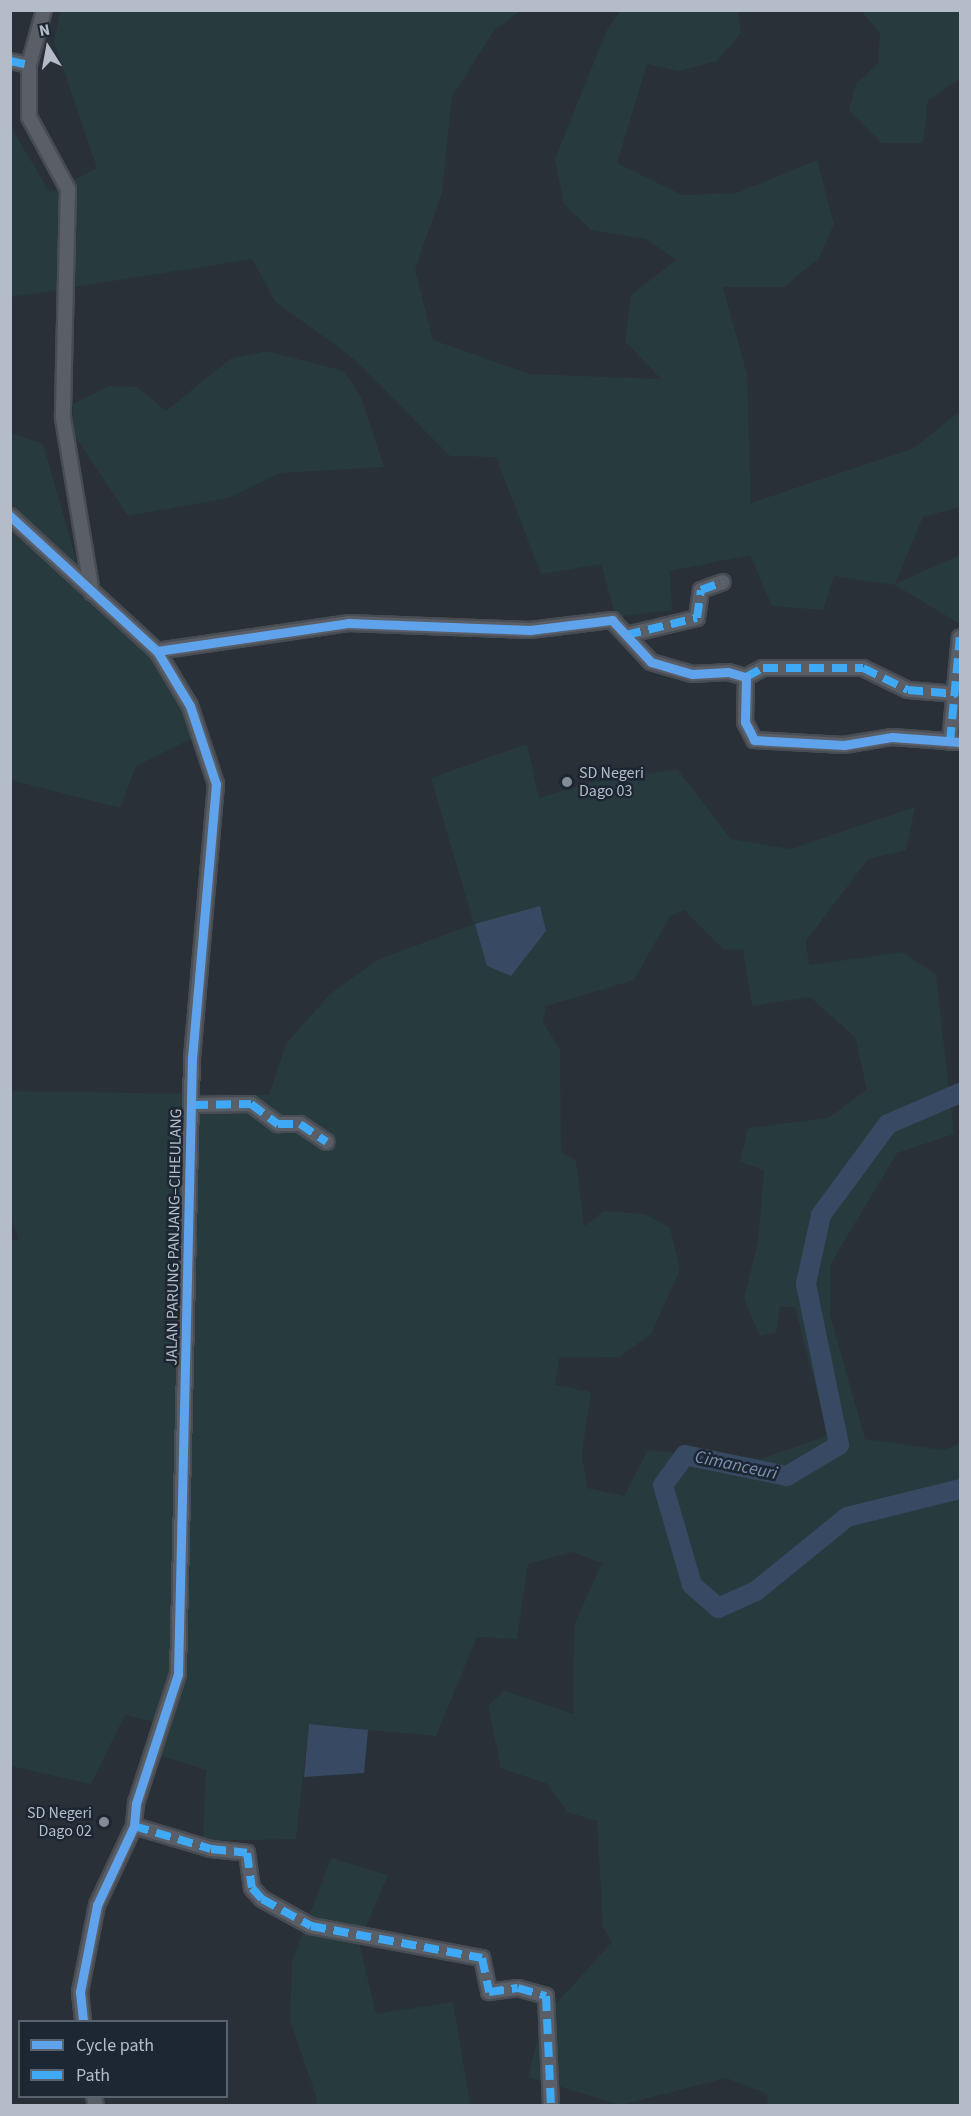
<!DOCTYPE html>
<html>
<head>
<meta charset="utf-8">
<style>
  body { margin:0 }
  #map { position:relative; width:971px; height:2116px; overflow:hidden; background:#2a3038; font-family:"Source Sans 3",sans-serif }
  div>[style] { position:absolute }
  .green>* { inset:0; background:#273a3e }
  .water>* { inset:0; background:#384963 }
  .river>* { height:20px; margin:-10px; padding:0 10px; transform-origin:10px; border-radius:10px; background:#384963 }
  .roads { filter:drop-shadow(2px 0 #484c53) drop-shadow(-2px 0 #484c53) drop-shadow(0 2px #484c53) drop-shadow(0 -2px #484c53) }
  .minor>* { height:14px; margin:-7px; padding:0 7px; transform-origin:7px; border-radius:7px; background:#5a5e66 }
  .quiet>* { height:8px; margin-top:-4px; transform-origin:0; background:repeating-linear-gradient(90deg,#3fa9f5 0 15px,transparent 0 23px) }
  .cycleway>* { height:9px; margin:-4.5px; padding:0 4.5px; transform-origin:4.5px; border-radius:4.5px; background:#60a3ed }
  .dots>* { width:16px; height:16px; translate:-50% -50%; box-sizing:border-box; border:3px solid #1d2633; border-radius:50% }
  span { translate:-50% -50%; white-space:nowrap; text-align:center; line-height:1.15; -webkit-text-stroke:5px #1d2633; paint-order:stroke }
  .poi-label { font-size:16px; color:#b4bcc9 }
  .left { translate:0 -50%; text-align:left }
  .right { translate:-100% -50%; text-align:right }
  .street-label { font-size:16px; color:#b4bcc9 }
  .water-label { font-size:18px; color:#7c92b1; font-style:italic }
  .frame { position:absolute; inset:0; border:12px solid #b4bcc9; pointer-events:none }
  .legend { position:absolute; left:18px; top:2020px; width:210px; height:78px; box-sizing:border-box; background:#1d2633; border:2px solid #59626f; margin:0; padding:8px 10px; list-style:none; font-size:18px; color:#b4bcc9 }
  .legend li { display:flex; align-items:center; gap:12px; height:30px }
  .legend b { width:30px; border:2px solid #59626f }
  .north { position:absolute; left:18px; top:18px; width:60px; height:60px; -webkit-text-stroke:4px #1d2633; paint-order:stroke; rotate:349deg; font-size:16px; font-weight:700; line-height:24px; text-align:center; color:#b4bcc9 }
  .north::after { content:''; display:block; margin:auto; width:21px; height:27px; background:#b4bcc9; clip-path:polygon(50% 0,100% 100%,50% 72%,0 100%) }
</style>
</head>
<body>
<div id="map">
  <div class="green">
    <i style="clip-path:polygon(60px 11px,520px 11px,495px 29px,452px 97px,442px 193px,415px 269px,433px 340px,530px 374px,661px 379px,625px 341px,631px 295px,676px 260px,646px 239px,591px 230px,564px 204px,555px 159px,607px 30px,620px 11px,738px 11px,741px 33px,717px 61px,679px 71px,647px 64px,617px 163px,682px 195px,737px 193px,817px 160px,834px 224px,819px 258px,784px 287px,723px 287px,747px 374px,751px 503px,914px 448px,960px 411px,960px 507px,923px 517px,895px 584px,960px 555px,960px 624px,895px 585px,834px 576px,823px 610px,772px 606px,750px 555px,670px 571px,672px 610px,616px 617px,601px 564px,541px 574px,496px 457px,450px 456px,354px 359px,275px 301px,252px 259px,11px 297px,11px 127px,50px 193px,97px 168px,54px 42px)"></i>
    <i style="clip-path:polygon(861px 11px,960px 11px,960px 79px,928px 100px,923px 143px,882px 143px,849px 110px,856px 84px,878px 63px,880px 33px)"></i>
    <i style="clip-path:polygon(267px 351px,344px 371px,361px 397px,384px 467px,280px 473px,228px 498px,128px 516px,72px 432px,73px 404px,109px 386px,137px 387px,166px 411px,230px 359px)"></i>
    <i style="clip-path:polygon(10px 433px,43px 444px,82px 580px,154px 646px,201px 734px,136px 766px,120px 808px,11px 780px)"></i>
    <i style="clip-path:polygon(evenodd,527px 744px,539px 798px,592px 782px,677px 769px,731px 839px,791px 849px,915px 807px,906px 850px,868px 859px,806px 941px,809px 965px,903px 952px,936px 975px,954px 1134px,897px 1153px,831px 1263px,830px 1315px,865px 1439px,944px 1450px,960px 1443px,960px 2105px,768px 2105px,767px 2094px,726px 2078px,621px 2105px,528px 2077px,543px 2018px,612px 1942px,603px 1927px,597px 1821px,567px 1812px,548px 1784px,501px 1768px,488px 1706px,504px 1691px,573px 1714px,574px 1625px,602px 1563px,572px 1552px,528px 1564px,517px 1639px,477px 1637px,436px 1736px,309px 1725px,296px 1839px,203px 1841px,206px 1770px,155px 1754px,162px 1724px,125px 1715px,91px 1784px,11px 1766px,10px 1241px,18px 1239px,10px 1214px,12px 1091px,269px 1095px,286px 1044px,330px 994px,379px 959px,474px 924px,431px 778px,527px 744px,684px 910px,723px 949px,743px 950px,752px 1006px,810px 997px,855px 1037px,867px 1089px,829px 1118px,748px 1128px,740px 1162px,764px 1170px,758px 1241px,744px 1299px,760px 1336px,776px 1333px,780px 1307px,795px 1307px,828px 1435px,753px 1462px,648px 1450px,624px 1496px,587px 1488px,582px 1454px,591px 1392px,555px 1385px,559px 1358px,620px 1357px,651px 1334px,680px 1270px,670px 1228px,645px 1214px,604px 1211px,584px 1226px,576px 1161px,561px 1151px,560px 1049px,543px 1023px,546px 1006px,634px 980px,670px 916px,684px 910px)"></i>
    <i style="clip-path:polygon(331px 1858px,388px 1875px,359px 1942px,376px 2014px,453px 2002px,470px 2105px,315px 2105px,317px 2099px,290px 2020px,292px 1962px)"></i>
  </div>
  <div class="water">
    <i style="clip-path:polygon(540px 906px,546px 931px,511px 976px,487px 966px,475px 924px)"></i>
    <i style="clip-path:polygon(309px 1724px,368px 1730px,364px 1773px,304px 1777px)"></i>
  </div>
  <div class="river">
    <i style="left:960px;top:1093px;width:78px;rotate:156.7deg"></i>
    <i style="left:888px;top:1124px;width:113px;rotate:126.4deg"></i>
    <i style="left:821px;top:1215px;width:71px;rotate:102.3deg"></i>
    <i style="left:806px;top:1284px;width:164px;rotate:78.4deg"></i>
    <i style="left:839px;top:1445px;width:61px;rotate:149.2deg"></i>
    <i style="left:787px;top:1476px;width:104px;rotate:-168.4deg"></i>
    <i style="left:685px;top:1455px;width:37px;rotate:126deg"></i>
    <i style="left:663px;top:1485px;width:104px;rotate:73.8deg"></i>
    <i style="left:692px;top:1585px;width:35px;rotate:41deg"></i>
    <i style="left:718px;top:1608px;width:42px;rotate:-24.1deg"></i>
    <i style="left:756px;top:1591px;width:117px;rotate:-39.1deg"></i>
    <i style="left:847px;top:1517px;width:116px;rotate:-13.9deg"></i>
  </div>
  <div class="roads">
    <div class="minor">
      <i style="left:44px;top:10px;width:57px;rotate:105.3deg"></i>
      <i style="left:29px;top:65px;width:52px;rotate:90deg"></i>
      <i style="left:29px;top:117px;width:82px;rotate:61.6deg"></i>
      <i style="left:68px;top:189px;width:229px;rotate:91.3deg"></i>
      <i style="left:63px;top:418px;width:177px;rotate:80.6deg"></i>
      <i style="left:10px;top:61px;width:19px;rotate:12deg"></i>
      <i style="left:10px;top:516px;width:200px;rotate:42.6deg"></i>
      <i style="left:157px;top:651px;width:64px;rotate:59deg"></i>
      <i style="left:190px;top:706px;width:82px;rotate:71.6deg"></i>
      <i style="left:216px;top:784px;width:274px;rotate:95deg"></i>
      <i style="left:192px;top:1057px;width:617px;rotate:91.3deg"></i>
      <i style="left:178px;top:1674px;width:136px;rotate:108deg"></i>
      <i style="left:136px;top:1803px;width:23px;rotate:95deg"></i>
      <i style="left:134px;top:1826px;width:87px;rotate:115.1deg"></i>
      <i style="left:97px;top:1905px;width:89px;rotate:101.1deg"></i>
      <i style="left:80px;top:1992px;width:30px;rotate:84deg"></i>
      <i style="left:626px;top:635px;width:73px;rotate:-13.5deg"></i>
      <i style="left:697px;top:618px;width:28px;rotate:-82deg"></i>
      <i style="left:701px;top:590px;width:23px;rotate:-20deg"></i>
      <i style="left:157px;top:651px;width:193px;rotate:-8.3deg"></i>
      <i style="left:348px;top:623px;width:182px;rotate:2.2deg"></i>
      <i style="left:530px;top:630px;width:83px;rotate:-7deg"></i>
      <i style="left:612px;top:620px;width:57px;rotate:47.1deg"></i>
      <i style="left:651px;top:662px;width:43px;rotate:16.3deg"></i>
      <i style="left:692px;top:674px;width:36px;rotate:-3deg"></i>
      <i style="left:728px;top:672px;width:19px;rotate:16deg"></i>
      <i style="left:746px;top:677px;width:45px;rotate:91.3deg"></i>
      <i style="left:745px;top:722px;width:20px;rotate:63deg"></i>
      <i style="left:754px;top:740px;width:90px;rotate:3.2deg"></i>
      <i style="left:844px;top:745px;width:49px;rotate:-9.5deg"></i>
      <i style="left:892px;top:737px;width:68px;rotate:4.2deg"></i>
      <i style="left:746px;top:677px;width:19px;rotate:-28deg"></i>
      <i style="left:763px;top:668px;width:100px"></i>
      <i style="left:863px;top:668px;width:50px;rotate:26.1deg"></i>
      <i style="left:908px;top:690px;width:49px;rotate:4.7deg"></i>
      <i style="left:950px;top:742px;width:105px;rotate:-84.6deg"></i>
      <i style="left:193px;top:1105px;width:58px;rotate:-1deg"></i>
      <i style="left:251px;top:1104px;width:34px;rotate:37deg"></i>
      <i style="left:278px;top:1124px;width:22px"></i>
      <i style="left:300px;top:1124px;width:32px;rotate:34deg"></i>
      <i style="left:134px;top:1826px;width:80px;rotate:16.6deg"></i>
      <i style="left:211px;top:1849px;width:36px;rotate:6deg"></i>
      <i style="left:247px;top:1853px;width:35px;rotate:82deg"></i>
      <i style="left:252px;top:1888px;width:15px;rotate:48deg"></i>
      <i style="left:262px;top:1899px;width:56px;rotate:28.9deg"></i>
      <i style="left:311px;top:1926px;width:174px;rotate:10.6deg"></i>
      <i style="left:482px;top:1958px;width:35px;rotate:78deg"></i>
      <i style="left:489px;top:1992px;width:29px;rotate:-8deg"></i>
      <i style="left:518px;top:1988px;width:29px;rotate:16deg"></i>
      <i style="left:546px;top:1996px;width:110px;rotate:87.4deg"></i>
      <i style="left:94px;top:2096px;width:10px;rotate:79deg"></i>
    </div>
  </div>
  <div class="quiet">
    <i style="left:10px;top:61px;width:19px;rotate:12deg"></i>
    <i style="left:626px;top:635px;width:73px;rotate:-13.5deg"></i>
    <i style="left:697px;top:618px;width:28px;rotate:-82deg"></i>
    <i style="left:701px;top:590px;width:23px;rotate:-20deg"></i>
    <i style="left:746px;top:677px;width:19px;rotate:-28deg"></i>
    <i style="left:763px;top:668px;width:100px"></i>
    <i style="left:863px;top:668px;width:50px;rotate:26.1deg"></i>
    <i style="left:908px;top:690px;width:49px;rotate:4.7deg"></i>
    <i style="left:950px;top:742px;width:105px;rotate:-84.6deg"></i>
    <i style="left:193px;top:1105px;width:58px;rotate:-1deg"></i>
    <i style="left:251px;top:1104px;width:34px;rotate:37deg"></i>
    <i style="left:278px;top:1124px;width:22px"></i>
    <i style="left:300px;top:1124px;width:32px;rotate:34deg"></i>
    <i style="left:134px;top:1826px;width:80px;rotate:16.6deg"></i>
    <i style="left:211px;top:1849px;width:36px;rotate:6deg"></i>
    <i style="left:247px;top:1853px;width:35px;rotate:82deg"></i>
    <i style="left:252px;top:1888px;width:15px;rotate:48deg"></i>
    <i style="left:262px;top:1899px;width:56px;rotate:28.9deg"></i>
    <i style="left:311px;top:1926px;width:174px;rotate:10.6deg"></i>
    <i style="left:482px;top:1958px;width:35px;rotate:78deg"></i>
    <i style="left:489px;top:1992px;width:29px;rotate:-8deg"></i>
    <i style="left:518px;top:1988px;width:29px;rotate:16deg"></i>
    <i style="left:546px;top:1996px;width:110px;rotate:87.4deg"></i>
  </div>
  <div class="cycleway">
    <i style="left:10px;top:516px;width:200px;rotate:42.6deg"></i>
    <i style="left:157px;top:651px;width:64px;rotate:59deg"></i>
    <i style="left:190px;top:706px;width:82px;rotate:71.6deg"></i>
    <i style="left:216px;top:784px;width:274px;rotate:95deg"></i>
    <i style="left:192px;top:1057px;width:617px;rotate:91.3deg"></i>
    <i style="left:178px;top:1674px;width:136px;rotate:108deg"></i>
    <i style="left:136px;top:1803px;width:23px;rotate:95deg"></i>
    <i style="left:134px;top:1826px;width:87px;rotate:115.1deg"></i>
    <i style="left:97px;top:1905px;width:89px;rotate:101.1deg"></i>
    <i style="left:80px;top:1992px;width:30px;rotate:84deg"></i>
    <i style="left:157px;top:651px;width:193px;rotate:-8.3deg"></i>
    <i style="left:348px;top:623px;width:182px;rotate:2.2deg"></i>
    <i style="left:530px;top:630px;width:83px;rotate:-7deg"></i>
    <i style="left:612px;top:620px;width:57px;rotate:47.1deg"></i>
    <i style="left:651px;top:662px;width:43px;rotate:16.3deg"></i>
    <i style="left:692px;top:674px;width:36px;rotate:-3deg"></i>
    <i style="left:728px;top:672px;width:19px;rotate:16deg"></i>
    <i style="left:746px;top:677px;width:45px;rotate:91.3deg"></i>
    <i style="left:745px;top:722px;width:20px;rotate:63deg"></i>
    <i style="left:754px;top:740px;width:90px;rotate:3.2deg"></i>
    <i style="left:844px;top:745px;width:49px;rotate:-9.5deg"></i>
    <i style="left:892px;top:737px;width:68px;rotate:4.2deg"></i>
  </div>
  <div class="dots">
    <i style="left:567px;top:782px;background:#848b96"></i>
    <i style="left:104px;top:1822px;background:#848b96"></i>
  </div>
  <div class="poi-label">
    <span class="left" style="left:579px;top:782px">SD Negeri<br>Dago 03</span>
    <span class="right" style="left:92px;top:1822px">SD Negeri<br>Dago 02</span>
  </div>
  <div class="street-label">
    <span style="left:174px;top:1237px;rotate:-89deg">JALAN PARUNG PANJANG–CIHEULANG</span>
  </div>
  <div class="water-label">
    <span style="left:736px;top:1466px;rotate:12deg">Cimanceuri</span>
  </div>
  <div class="frame"></div>
  <ul class="legend">
  <li><b style="height:8px;background:#60a3ed"></b>Cycle path</li>
  <li><b style="height:8px;background:#3fa9f5"></b>Path</li>
  </ul>
  <div class="north">N</div>
</div>
</body>
</html>
